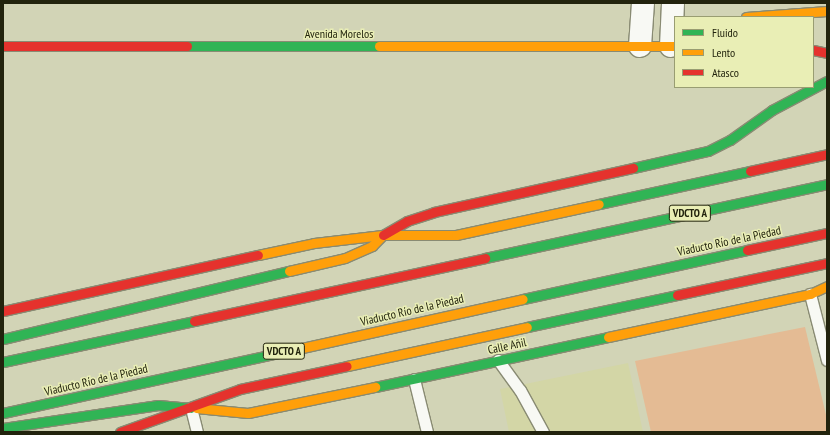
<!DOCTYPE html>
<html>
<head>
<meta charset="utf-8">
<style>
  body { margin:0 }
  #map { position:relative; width:830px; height:435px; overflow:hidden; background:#d2d4b6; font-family:"PT Sans Narrow",sans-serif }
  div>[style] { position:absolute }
  .built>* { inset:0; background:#d3d6a6 }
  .green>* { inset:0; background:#e4bb94 }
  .roads { filter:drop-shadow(1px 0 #898b73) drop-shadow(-1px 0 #898b73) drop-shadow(0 1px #898b73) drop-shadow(0 -1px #898b73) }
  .lane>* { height:11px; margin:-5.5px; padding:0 5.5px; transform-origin:5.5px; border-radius:5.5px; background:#f8f9f4 }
  .street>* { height:22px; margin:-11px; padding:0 11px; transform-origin:11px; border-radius:11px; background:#f8f9f4 }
  .fast>* { height:9px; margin:-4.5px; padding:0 4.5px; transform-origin:4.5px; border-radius:4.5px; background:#30b455 }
  .slow>* { height:9px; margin:-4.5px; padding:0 4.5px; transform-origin:4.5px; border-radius:4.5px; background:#ff9f0a }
  .jam>* { height:9px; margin:-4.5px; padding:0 4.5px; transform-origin:4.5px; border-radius:4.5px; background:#e5322d }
  span { translate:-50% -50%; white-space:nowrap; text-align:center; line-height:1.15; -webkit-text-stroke:3px #e9eeb5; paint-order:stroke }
  .shield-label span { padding:1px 3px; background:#e9eeb5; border:1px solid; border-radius:3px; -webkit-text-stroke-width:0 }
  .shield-label { font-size:11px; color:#22230d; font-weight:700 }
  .street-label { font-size:12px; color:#22230d }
  .frame { position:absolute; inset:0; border:4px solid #22230d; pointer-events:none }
  .legend { position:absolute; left:674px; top:16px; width:140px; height:72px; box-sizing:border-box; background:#e9eeb5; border:1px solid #999d72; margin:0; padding:5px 7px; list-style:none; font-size:12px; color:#22230d }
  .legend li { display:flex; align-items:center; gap:8px; height:20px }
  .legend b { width:20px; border:1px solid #999d72 }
</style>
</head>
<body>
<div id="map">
  <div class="built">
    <i style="clip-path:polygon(628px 363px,643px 432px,509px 432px,500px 389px)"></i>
  </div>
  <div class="green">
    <i style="clip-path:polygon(805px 327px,827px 419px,827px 432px,651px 432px,635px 361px)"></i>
  </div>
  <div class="roads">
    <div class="lane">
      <i style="left:810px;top:294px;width:68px;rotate:75.6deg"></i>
      <i style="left:498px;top:360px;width:37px;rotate:54deg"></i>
      <i style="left:520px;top:390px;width:48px;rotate:61.3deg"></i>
      <i style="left:414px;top:379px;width:55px;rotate:76.2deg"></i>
      <i style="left:191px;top:408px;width:25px;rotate:76deg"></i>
    </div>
    <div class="street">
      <i style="left:640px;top:46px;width:43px;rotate:-86deg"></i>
      <i style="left:671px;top:46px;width:43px;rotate:-87.3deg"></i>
    </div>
    <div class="fast">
      <i style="left:187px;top:46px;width:192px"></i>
      <i style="left:633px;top:168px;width:77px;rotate:-12.8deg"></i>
      <i style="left:708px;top:151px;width:25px;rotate:-27deg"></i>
      <i style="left:730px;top:140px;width:52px;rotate:-35.5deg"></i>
      <i style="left:772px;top:110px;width:62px;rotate:-27.8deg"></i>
      <i style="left:599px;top:204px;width:155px;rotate:-12.3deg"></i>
      <i style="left:485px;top:258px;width:350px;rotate:-12.2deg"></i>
      <i style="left:523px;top:299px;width:229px;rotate:-12.3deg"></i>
      <i style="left:527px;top:327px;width:153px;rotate:-12deg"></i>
      <i style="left:3px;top:339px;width:294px;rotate:-13.4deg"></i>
      <i style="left:3px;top:362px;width:195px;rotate:-12.1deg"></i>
      <i style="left:375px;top:387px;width:238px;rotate:-12.1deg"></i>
      <i style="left:3px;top:413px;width:306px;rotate:-12.3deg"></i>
      <i style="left:3px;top:428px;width:157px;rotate:-8.4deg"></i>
      <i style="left:158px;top:405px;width:33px;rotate:5deg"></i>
    </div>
    <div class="slow">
      <i style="left:746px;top:17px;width:81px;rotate:-4.2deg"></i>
      <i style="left:379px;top:46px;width:296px"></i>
      <i style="left:258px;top:255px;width:57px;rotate:-12.1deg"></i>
      <i style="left:314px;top:243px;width:69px;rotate:-6.6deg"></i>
      <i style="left:383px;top:235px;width:73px"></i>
      <i style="left:456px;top:235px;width:146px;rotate:-12.2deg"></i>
      <i style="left:289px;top:271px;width:57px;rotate:-13.1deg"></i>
      <i style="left:345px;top:258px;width:30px;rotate:-24deg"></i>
      <i style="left:372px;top:246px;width:16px;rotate:-45deg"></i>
      <i style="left:608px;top:337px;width:207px;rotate:-12deg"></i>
      <i style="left:810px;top:294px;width:19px;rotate:-25deg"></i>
      <i style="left:302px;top:348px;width:226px;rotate:-12.5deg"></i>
      <i style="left:347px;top:366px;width:184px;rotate:-12.2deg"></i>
      <i style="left:196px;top:408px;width:52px;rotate:5.5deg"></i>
      <i style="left:248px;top:413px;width:130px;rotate:-11.6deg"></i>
    </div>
    <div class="jam">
      <i style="left:3px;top:46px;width:184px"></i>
      <i style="left:813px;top:50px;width:14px;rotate:12deg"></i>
      <i style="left:750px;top:171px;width:79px;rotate:-12.4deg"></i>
      <i style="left:383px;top:235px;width:28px;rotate:-30deg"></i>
      <i style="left:407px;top:221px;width:28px;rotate:-18deg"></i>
      <i style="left:434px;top:212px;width:204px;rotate:-12.5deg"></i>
      <i style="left:747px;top:250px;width:82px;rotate:-12deg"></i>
      <i style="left:677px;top:295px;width:153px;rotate:-12deg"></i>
      <i style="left:3px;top:311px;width:261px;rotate:-12.4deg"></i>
      <i style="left:194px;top:321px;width:298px;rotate:-12.2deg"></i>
      <i style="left:120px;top:432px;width:127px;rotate:-19.7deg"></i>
      <i style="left:240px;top:389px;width:109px;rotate:-12.1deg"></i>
    </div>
  </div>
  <div class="shield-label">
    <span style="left:690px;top:213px">VDCTO A</span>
    <span style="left:284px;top:351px">VDCTO A</span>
  </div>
  <div class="street-label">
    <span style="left:339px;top:34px">Avenida Morelos</span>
    <span style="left:729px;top:241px;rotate:-12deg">Viaducto Río de la Piedad</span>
    <span style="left:412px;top:310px;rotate:-13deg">Viaducto Río de la Piedad</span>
    <span style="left:507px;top:346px;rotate:-12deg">Calle Añil</span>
    <span style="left:96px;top:380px;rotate:-13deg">Viaducto Río de la Piedad</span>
  </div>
  <div class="frame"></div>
  <ul class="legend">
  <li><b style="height:5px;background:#30b455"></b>Fluido</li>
  <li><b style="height:5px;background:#ff9f0a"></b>Lento</li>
  <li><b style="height:5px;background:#e5322d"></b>Atasco</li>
  </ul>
</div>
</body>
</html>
